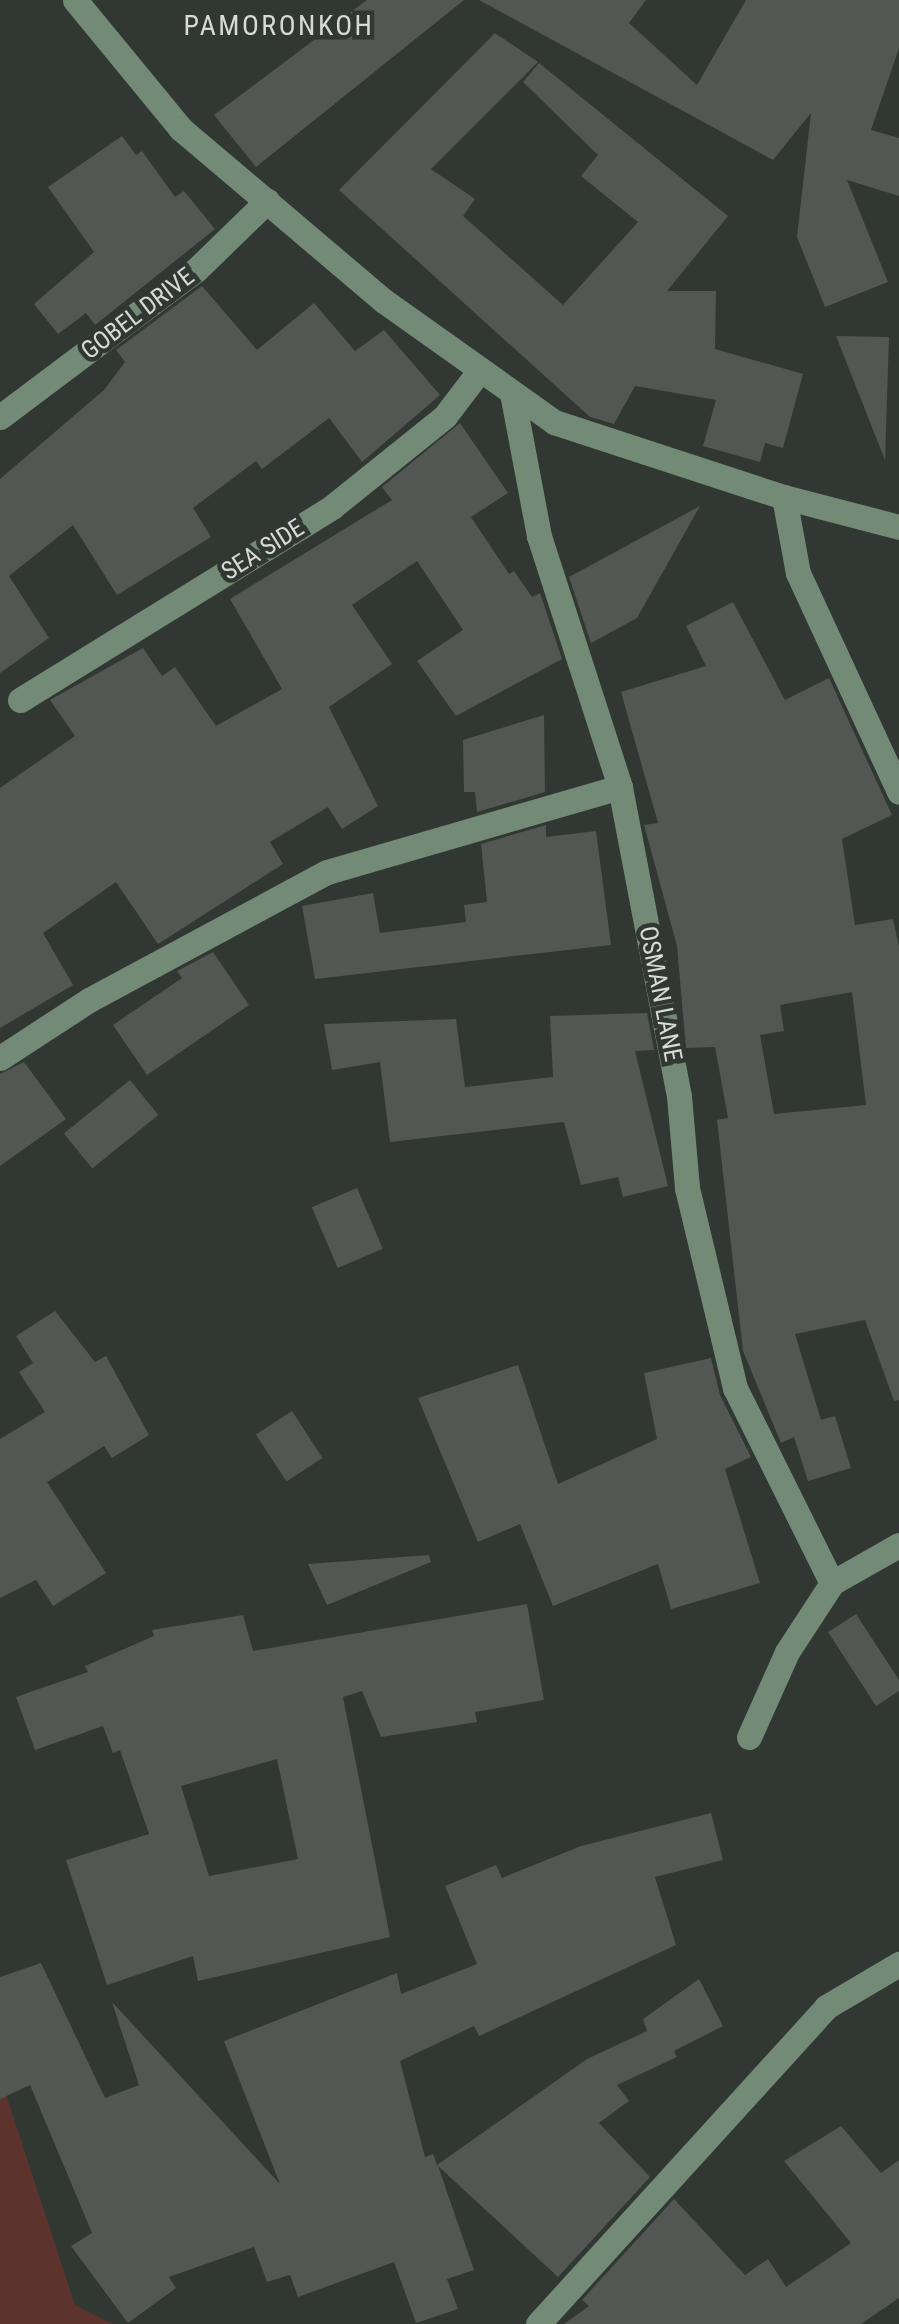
<!DOCTYPE html>
<html>
<head>
<meta charset="utf-8">
<style>
  body { margin:0 }
  #map { position:relative; width:899px; height:2324px; overflow:hidden; background:#313732; font-family:"Roboto Condensed",sans-serif }
  div>[style] { position:absolute }
  .green>* { inset:0; background:#5d332e }
  .building>* { inset:0; background:#525753; transform-origin:0 0 }
  .minor>* { height:25px; margin:-12.5px; padding:0 12.5px; transform-origin:12.5px; border-radius:12.5px; background:#738a76 }
  span { translate:-50% -50%; white-space:nowrap; text-align:center; line-height:1.15; -webkit-text-stroke:9px #313732; paint-order:stroke }
  .street-label { font-size:25px; color:#d7dad7 }
  .neighbourhood-label { font-size:28px; color:#d7dad7; letter-spacing:2.5px }
</style>
</head>
<body>
<div id="map">
  <div class="green">
    <i style="clip-path:polygon(0 2076px,75px 2305px,113px 2324px,0 2324px)"></i>
  </div>
  <div class="building">
    <i style="clip-path:polygon(367px 0,464px 0,256px 167px,214px 115px)"></i>
    <i style="clip-path:polygon(479px 0,646px 0,629px 23px,697px 85px,746px 0,899px 0,899px 48px,871px 130px,899px 138px,899px 196px,847px 180px,888px 282px,825px 307px,797px 237px,811px 113px,773px 160px)"></i>
    <i style="clip-path:polygon(495px 33px,538px 62px,431px 169px,475px 199px,463px 216px,563px 305px,638px 222px,581px 176px,598px 155px,523px 82px,539px 63px,728px 216px,667px 291px,716px 291px,715px 349px,803px 374px,783px 448px,765px 443px,760px 462px,703px 446px,716px 400px,635px 386px,614px 424px,590px 417px,339px 190px)"></i>
    <i style="clip-path:polygon(122px 136px,136px 155px,142px 151px,175px 197px,184px 191px,215px 229px,95px 325px,86px 313px,58px 334px,34px 304px,94px 252px,48px 187px)"></i>
    <i style="clip-path:polygon(202px 286px,257px 350px,314px 303px,355px 351px,384px 330px,440px 395px,362px 462px,329px 418px,262px 469px,256px 461px,193px 508px,211px 537px,117px 595px,73px 525px,9px 576px,49px 638px,0 673px,0 479px,104px 390px,125px 362px,116px 350px)"></i>
    <i style="clip-path:polygon(836px 336px,889px 337px,885px 460px)"></i>
    <i style="clip-path:polygon(460px 423px,508px 493px,471px 517px,509px 574px,514px 571px,532px 597px,540px 593px,562px 659px,456px 716px,417px 661px,463px 630px,417px 561px,352px 605px,392px 664px,329px 707px,378px 806px,342px 829px,328px 807px,270px 842px,283px 864px,158px 944px,116px 882px,43px 933px,73px 985px,0 1028px,0 788px,75px 736px,50px 700px,143px 648px,162px 676px,175px 667px,216px 726px,282px 689px,230px 599px,392px 500px,382px 487px)"></i>
    <i style="clip-path:polygon(700px 506px,637px 618px,591px 643px,569px 577px)"></i>
    <i style="clip-path:polygon(evenodd,733px 602px,785px 700px,829px 678px,892px 815px,842px 839px,855px 925px,893px 919px,899px 947px,899px 1400px,894px 1401px,865px 1320px,795px 1334px,821px 1420px,835px 1416px,851px 1468px,808px 1481px,794px 1437px,781px 1443px,743px 1351px,717px 1120px,728px 1118px,715px 1047px,686px 1048px,677px 946px,644px 825px,658px 823px,621px 692px,706px 666px,686px 626px,733px 602px,852px 992px,866px 1105px,774px 1114px,760px 1035px,784px 1031px,780px 1005px,852px 992px)"></i>
    <i style="clip-path:polygon(544px 715px,545px 792px,477px 812px,475px 792px,464px 792px,463px 740px)"></i>
    <i style="clip-path:polygon(546px 825px,546px 837px,596px 831px,611px 945px,315px 979px,302px 906px,373px 893px,380px 933px,466px 922px,464px 905px,487px 902px,481px 844px)"></i>
    <i style="clip-path:polygon(213px 952px,249px 1005px,147px 1075px,113px 1025px,182px 978px,177px 971px)"></i>
    <i style="clip-path:polygon(647px 1013px,654px 1050px,635px 1051px,668px 1186px,623px 1197px,618px 1177px,581px 1185px,564px 1122px,390px 1142px,380px 1062px,332px 1070px,324px 1024px,456px 1019px,465px 1087px,553px 1077px,550px 1016px)"></i>
    <i style="clip-path:polygon(24px 1062px,66px 1119px,0 1166px,0 1074px)"></i>
    <i style="left:130px;top:1080px;width:45px;height:85px;rotate:51deg"></i>
    <i style="left:357px;top:1188px;width:66px;height:49px;rotate:67deg"></i>
    <i style="clip-path:polygon(55px 1311px,95px 1362px,106px 1356px,149px 1435px,112px 1458px,104px 1446px,47px 1482px,106px 1573px,53px 1606px,36px 1580px,0 1598px,0 1439px,45px 1412px,19px 1372px,33px 1363px,16px 1336px)"></i>
    <i style="clip-path:polygon(711px 1358px,720px 1395px,751px 1457px,725px 1469px,760px 1583px,671px 1609px,658px 1564px,553px 1606px,520px 1524px,478px 1542px,418px 1398px,518px 1365px,558px 1484px,657px 1439px,644px 1373px)"></i>
    <i style="left:292px;top:1411px;width:56px;height:43px;rotate:57deg"></i>
    <i style="clip-path:polygon(429px 1555px,431px 1562px,327px 1605px,308px 1564px)"></i>
    <i style="clip-path:polygon(evenodd,527px 1604px,544px 1700px,475px 1712px,477px 1722px,381px 1737px,362px 1691px,343px 1697px,390px 1937px,198px 1981px,193px 1956px,107px 1985px,66px 1860px,149px 1834px,120px 1750px,113px 1753px,103px 1726px,35px 1750px,16px 1697px,88px 1672px,85px 1666px,154px 1636px,152px 1630px,243px 1615px,253px 1651px,527px 1604px,277px 1759px,298px 1859px,209px 1876px,181px 1786px,277px 1759px)"></i>
    <i style="clip-path:polygon(856px 1614px,899px 1680px,899px 1691px,876px 1706px,828px 1632px)"></i>
    <i style="clip-path:polygon(711px 1813px,723px 1860px,655px 1877px,676px 1945px,479px 2036px,474px 2026px,400px 2061px,425px 2157px,433px 2154px,437px 2165px,587px 2059px,647px 2031px,643px 2019px,699px 1979px,723px 2026px,674px 2051px,677px 2057px,617px 2085px,629px 2101px,599px 2123px,650px 2177px,558px 2277px,438px 2166px,474px 2270px,447px 2279px,458px 2309px,416px 2323px,394px 2262px,298px 2297px,290px 2275px,267px 2282px,254px 2247px,169px 2277px,176px 2288px,128px 2323px,71px 2246px,92px 2233px,30px 2085px,0 2099px,0 1977px,41px 1963px,105px 2098px,139px 2085px,112px 2002px,280px 2184px,224px 2041px,397px 1973px,401px 1994px,477px 1964px,445px 1886px,496px 1865px,502px 1878px,581px 1846px)"></i>
    <i style="clip-path:polygon(841px 2126px,881px 2173px,899px 2160px,899px 2298px,861px 2324px,564px 2324px,589px 2306px,582px 2300px,674px 2199px,745px 2275px,768px 2259px,786px 2287px,851px 2243px,784px 2161px)"></i>
  </div>
  <div class="minor">
    <i style="left:75px;top:0;width:167px;rotate:50.6deg"></i>
    <i style="left:181px;top:129px;width:266px;rotate:40.3deg"></i>
    <i style="left:384px;top:301px;width:209px;rotate:35.4deg"></i>
    <i style="left:554px;top:422px;width:242px;rotate:18.1deg"></i>
    <i style="left:784px;top:497px;width:119px;rotate:14.6deg"></i>
    <i style="left:512px;top:393px;width:146px;rotate:79.3deg"></i>
    <i style="left:539px;top:536px;width:264px;rotate:72.1deg"></i>
    <i style="left:620px;top:787px;width:315px;rotate:79.2deg"></i>
    <i style="left:679px;top:1096px;width:92px;rotate:85deg"></i>
    <i style="left:687px;top:1188px;width:206px;rotate:76.5deg"></i>
    <i style="left:735px;top:1388px;width:218px;rotate:63.6deg"></i>
    <i style="left:0;top:417px;width:246px;rotate:-36.9deg"></i>
    <i style="left:197px;top:269px;width:98px;rotate:-44.2deg"></i>
    <i style="left:784px;top:497px;width:77px;rotate:79.6deg"></i>
    <i style="left:798px;top:573px;width:241px;rotate:65.2deg"></i>
    <i style="left:20px;top:700px;width:367px;rotate:-31.7deg"></i>
    <i style="left:332px;top:507px;width:145px;rotate:-38.8deg"></i>
    <i style="left:445px;top:416px;width:58px;rotate:-52.7deg"></i>
    <i style="left:0;top:1058px;width:106px;rotate:-33.1deg"></i>
    <i style="left:89px;top:1000px;width:270px;rotate:-28.3deg"></i>
    <i style="left:327px;top:872px;width:305px;rotate:-16.2deg"></i>
    <i style="left:749px;top:1737px;width:93px;rotate:-65.9deg"></i>
    <i style="left:787px;top:1652px;width:82px;rotate:-56.9deg"></i>
    <i style="left:832px;top:1583px;width:77px;rotate:-29.6deg"></i>
    <i style="left:538px;top:2324px;width:428px;rotate:-47.7deg"></i>
    <i style="left:826px;top:2007px;width:85px;rotate:-30.5deg"></i>
  </div>
  <div class="street-label">
    <span style="left:138px;top:314px;rotate:-37deg">GOBEL DRIVE</span>
    <span style="left:263px;top:550px;rotate:-32deg">SEA SIDE</span>
    <span style="left:660px;top:994px;rotate:79deg">OSMAN LANE</span>
  </div>
  <div class="neighbourhood-label">
    <span style="left:279px;top:26px">PAMORONKOH</span>
  </div>
</div>
</body>
</html>
